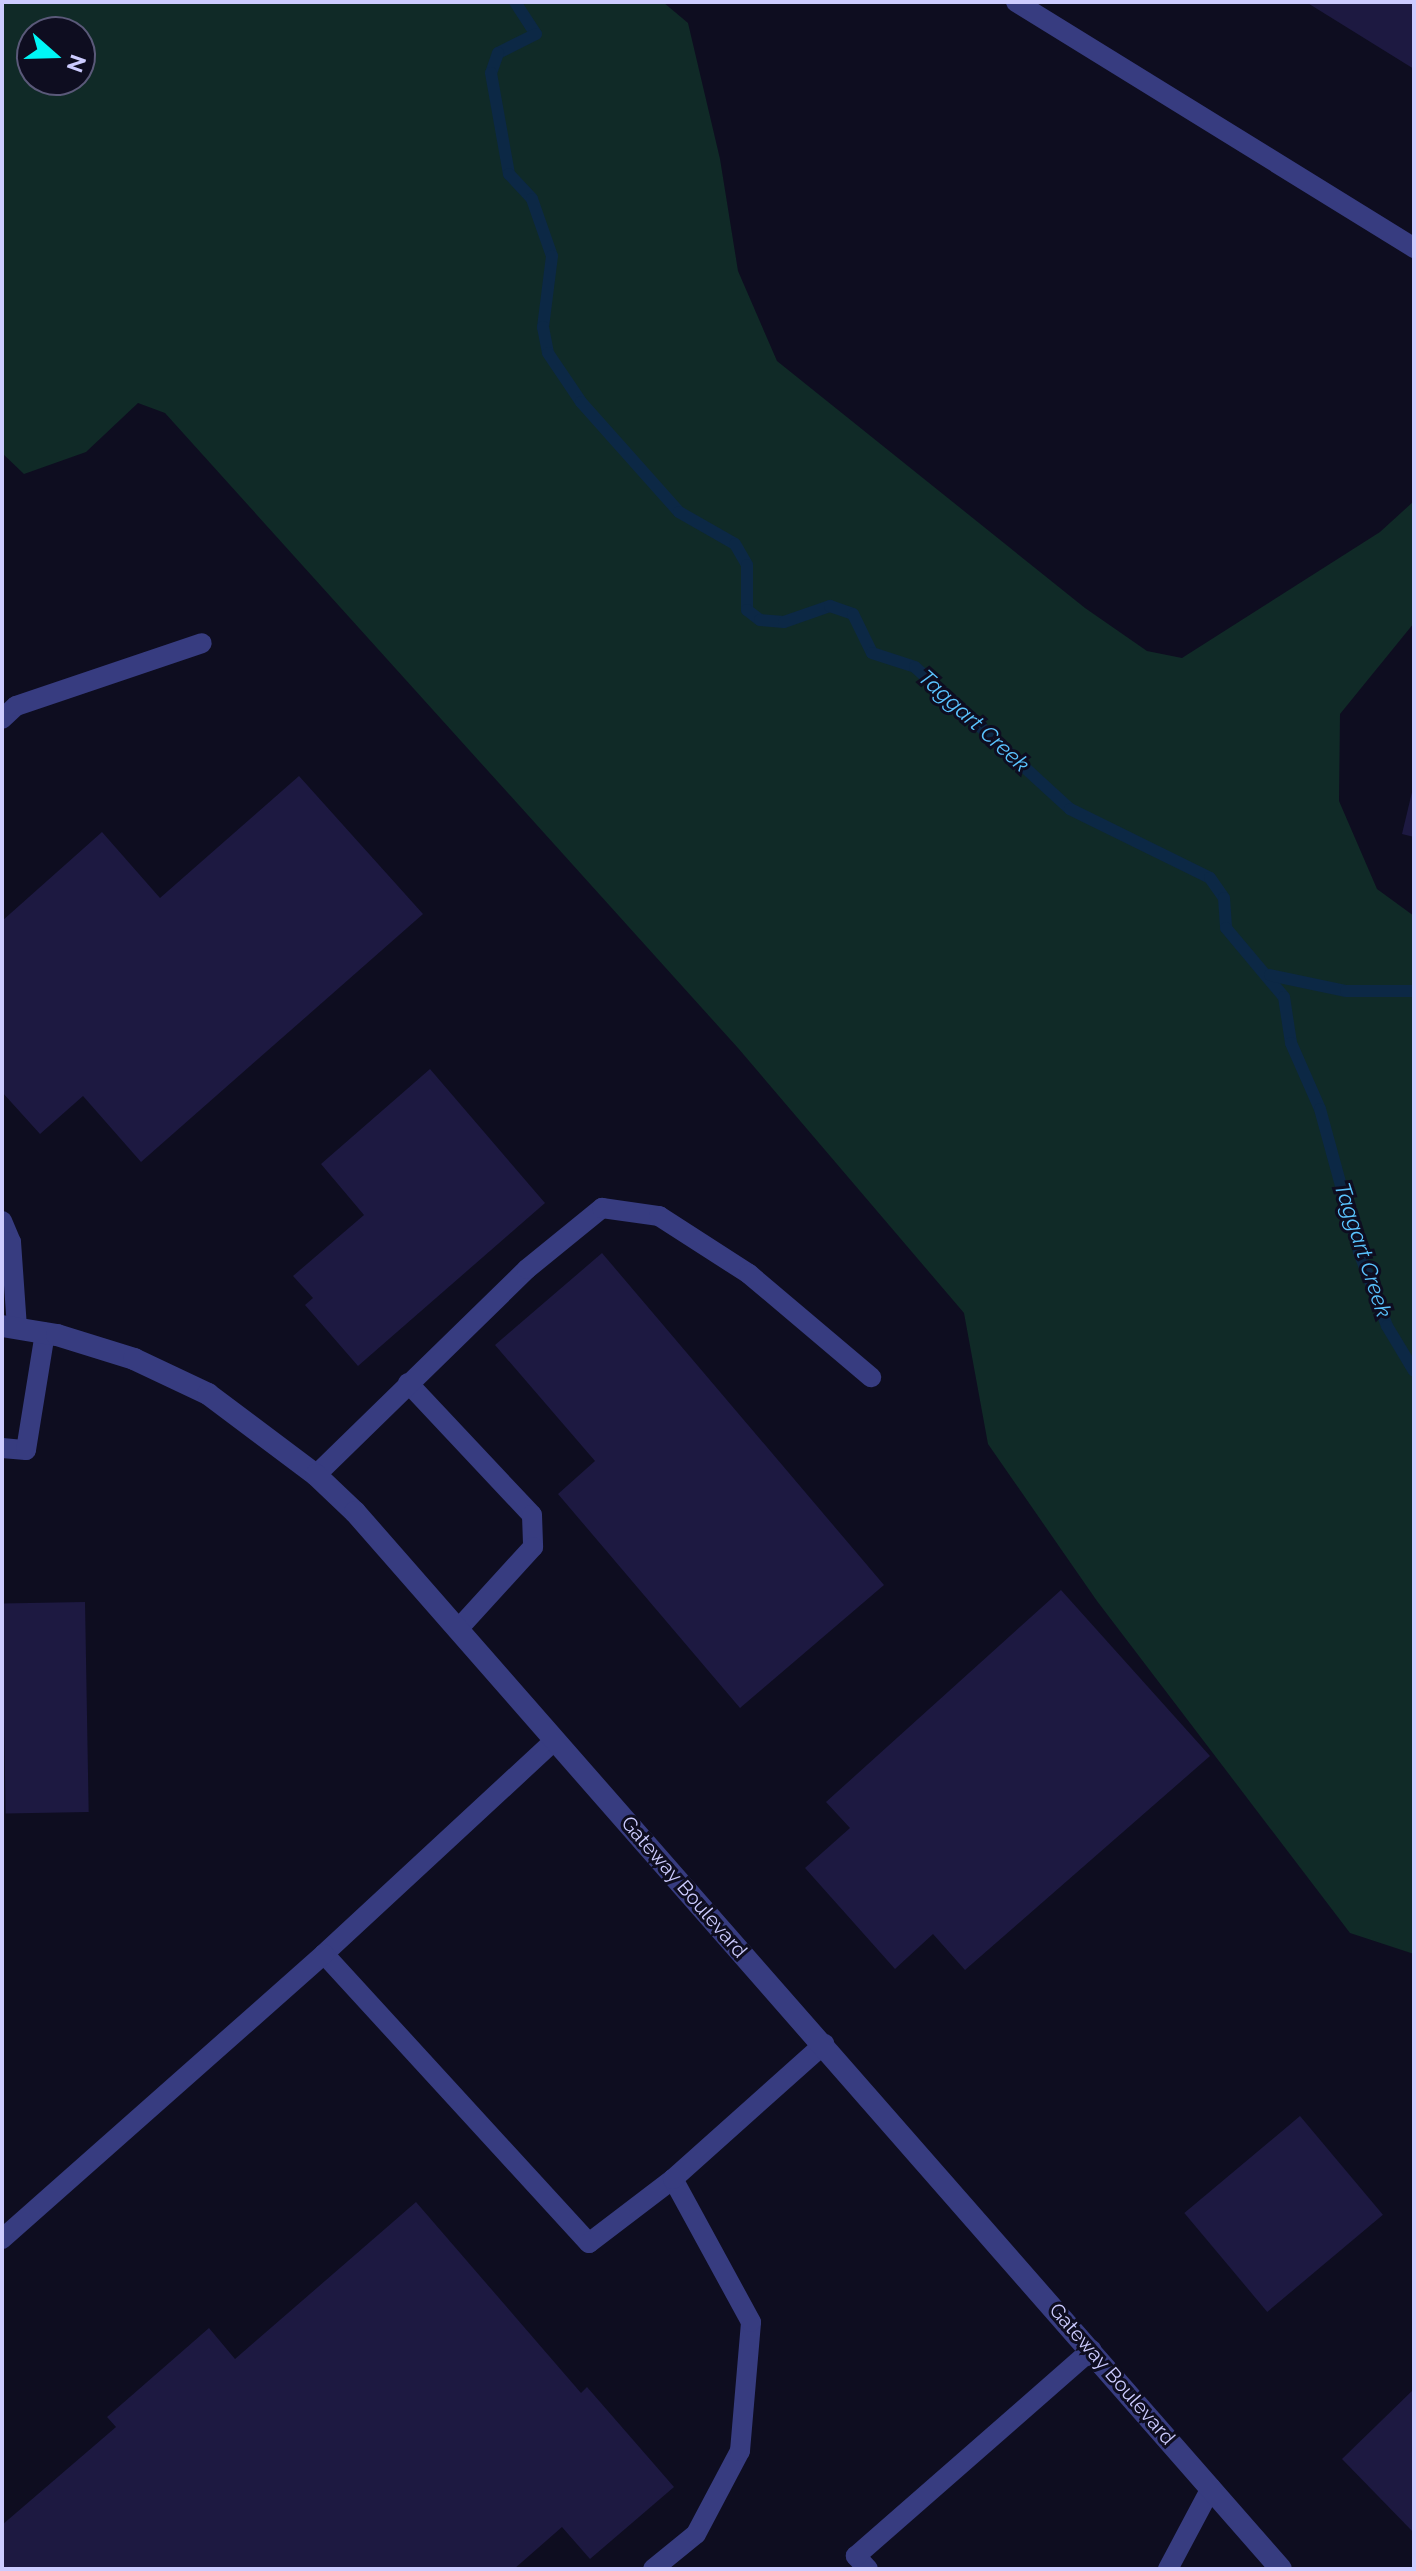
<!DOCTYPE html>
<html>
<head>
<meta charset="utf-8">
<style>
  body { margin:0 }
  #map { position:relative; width:1416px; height:2571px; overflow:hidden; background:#0e0d20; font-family:Raleway,sans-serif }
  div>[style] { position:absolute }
  .green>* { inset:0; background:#102a27 }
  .stream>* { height:12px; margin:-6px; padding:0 6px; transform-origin:6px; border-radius:6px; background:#0c2845 }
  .building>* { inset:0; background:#1d1941; transform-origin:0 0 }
  .service>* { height:20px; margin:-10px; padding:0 10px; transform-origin:10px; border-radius:10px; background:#373c80 }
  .minor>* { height:22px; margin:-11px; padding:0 11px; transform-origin:11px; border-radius:11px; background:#373c80 }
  span { translate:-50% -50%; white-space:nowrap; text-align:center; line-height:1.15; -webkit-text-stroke:6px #0e0d20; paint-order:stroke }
  .street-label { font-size:20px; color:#cdccff }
  .water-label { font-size:22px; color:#5ac4ff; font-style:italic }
  .frame { position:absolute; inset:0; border:4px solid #cdccff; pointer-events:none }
  .north { position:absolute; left:16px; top:16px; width:80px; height:80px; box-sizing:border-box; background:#0e0d20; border:2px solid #5a5979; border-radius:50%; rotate:110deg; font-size:22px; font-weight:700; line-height:32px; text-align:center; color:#cdccff }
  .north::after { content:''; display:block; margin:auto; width:28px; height:36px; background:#00f7f6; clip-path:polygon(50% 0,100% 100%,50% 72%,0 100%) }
</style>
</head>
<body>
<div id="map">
  <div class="green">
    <i style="clip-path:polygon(evenodd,2px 2px,663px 2px,688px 23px,720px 159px,738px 271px,777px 361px,1085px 608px,1147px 651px,1182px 658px,1380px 532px,1414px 501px,1414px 623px,1340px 714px,1339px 801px,1377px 889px,1414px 916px,1414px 1954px,1350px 1933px,1097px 1601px,988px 1444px,964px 1313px,738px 1048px,165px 413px,138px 403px,86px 452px,24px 474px,2px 453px,2px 2px,32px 32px,80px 32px,80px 80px,32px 80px,32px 32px)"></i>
  </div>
  <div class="stream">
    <i style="left:515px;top:2px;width:38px;rotate:57deg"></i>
    <i style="left:536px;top:34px;width:42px;rotate:153.4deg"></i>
    <i style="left:498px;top:53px;width:21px;rotate:109deg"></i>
    <i style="left:491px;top:73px;width:103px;rotate:79.9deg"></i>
    <i style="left:509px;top:174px;width:34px;rotate:47deg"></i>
    <i style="left:532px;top:199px;width:60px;rotate:70.7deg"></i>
    <i style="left:552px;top:256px;width:72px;rotate:97.2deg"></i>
    <i style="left:543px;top:327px;width:26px;rotate:79deg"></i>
    <i style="left:548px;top:353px;width:59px;rotate:56deg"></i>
    <i style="left:581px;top:402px;width:147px;rotate:48.3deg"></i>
    <i style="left:679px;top:512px;width:64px;rotate:29.7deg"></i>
    <i style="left:735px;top:544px;width:24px;rotate:60deg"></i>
    <i style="left:747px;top:565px;width:45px;rotate:90deg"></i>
    <i style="left:747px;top:610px;width:16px;rotate:38deg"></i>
    <i style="left:760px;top:620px;width:24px;rotate:5deg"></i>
    <i style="left:784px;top:622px;width:49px;rotate:-19.2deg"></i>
    <i style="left:830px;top:606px;width:24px;rotate:19deg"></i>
    <i style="left:853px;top:614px;width:43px;rotate:64deg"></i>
    <i style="left:872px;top:653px;width:45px;rotate:18deg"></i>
    <i style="left:915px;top:667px;width:210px;rotate:42.5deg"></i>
    <i style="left:1070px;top:809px;width:156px;rotate:26.2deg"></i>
    <i style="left:1210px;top:878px;width:24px;rotate:55deg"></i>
    <i style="left:1224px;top:898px;width:30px;rotate:86deg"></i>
    <i style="left:1226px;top:928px;width:90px;rotate:50deg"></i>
    <i style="left:1284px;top:997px;width:47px;rotate:81.3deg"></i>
    <i style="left:1291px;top:1043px;width:72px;rotate:66.3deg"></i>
    <i style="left:1320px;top:1109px;width:148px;rotate:74.7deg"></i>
    <i style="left:1359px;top:1252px;width:79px;rotate:69.3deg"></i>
    <i style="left:1387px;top:1326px;width:52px;rotate:59deg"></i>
    <i style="left:1270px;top:975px;width:78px;rotate:11.9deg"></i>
    <i style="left:1346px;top:991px;width:68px"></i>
  </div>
  <div class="building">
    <i style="clip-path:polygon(1306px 2px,1414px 2px,1414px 69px)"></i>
    <i style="clip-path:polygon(299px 776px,423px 914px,141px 1162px,83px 1096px,40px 1134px,2px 1092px,2px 921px,102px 832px,160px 898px)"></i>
    <i style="clip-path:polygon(1413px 788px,1414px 789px,1414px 837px,1402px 834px)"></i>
    <i style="clip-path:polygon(430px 1069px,545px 1203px,358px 1366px,305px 1305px,313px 1298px,293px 1276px,364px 1215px,321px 1164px)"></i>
    <i style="clip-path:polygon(602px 1253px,884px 1585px,740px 1708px,558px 1494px,595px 1461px,495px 1345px)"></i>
    <i style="clip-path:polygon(1061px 1590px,1210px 1756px,965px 1970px,933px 1934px,895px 1969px,805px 1868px,850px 1828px,826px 1802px)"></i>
    <i style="left:85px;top:1602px;width:210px;height:83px;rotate:89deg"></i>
    <i style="left:1300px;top:2116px;width:129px;height:151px;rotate:50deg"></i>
    <i style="clip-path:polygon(416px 2202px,581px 2393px,587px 2387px,674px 2487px,590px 2559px,562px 2527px,514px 2569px,2px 2569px,2px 2525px,116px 2427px,107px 2417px,209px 2328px,235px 2359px)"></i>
    <i style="clip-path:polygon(1414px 2389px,1414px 2533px,1342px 2459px)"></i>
  </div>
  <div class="service">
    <i style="left:1016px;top:2px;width:468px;rotate:31.7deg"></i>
    <i style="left:2px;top:719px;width:19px;rotate:-43deg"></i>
    <i style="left:16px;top:706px;width:196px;rotate:-18.7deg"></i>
    <i style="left:2px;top:1221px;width:23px;rotate:67deg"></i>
    <i style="left:11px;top:1242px;width:85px;rotate:86deg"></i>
    <i style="left:408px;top:1383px;width:181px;rotate:46.8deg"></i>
    <i style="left:532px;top:1515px;width:32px;rotate:88deg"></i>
    <i style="left:533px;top:1547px;width:111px;rotate:132.4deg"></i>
    <i style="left:2px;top:1448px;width:24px;rotate:5deg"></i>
    <i style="left:26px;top:1450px;width:119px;rotate:-80.8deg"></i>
    <i style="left:316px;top:1475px;width:295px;rotate:-44.3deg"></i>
    <i style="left:527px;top:1269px;width:97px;rotate:-39.1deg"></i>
    <i style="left:602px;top:1208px;width:58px;rotate:8deg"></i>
    <i style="left:659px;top:1216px;width:107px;rotate:32.8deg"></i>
    <i style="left:749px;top:1274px;width:160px;rotate:40.2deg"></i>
    <i style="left:555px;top:1740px;width:315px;rotate:137.2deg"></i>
    <i style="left:324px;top:1954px;width:392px;rotate:47.5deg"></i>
    <i style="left:589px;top:2243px;width:106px;rotate:-37.3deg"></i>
    <i style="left:2px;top:2239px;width:430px;rotate:-41.5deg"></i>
    <i style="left:653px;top:2569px;width:55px;rotate:-39.1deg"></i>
    <i style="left:696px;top:2534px;width:94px;rotate:-62.1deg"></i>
    <i style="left:740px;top:2451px;width:129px;rotate:-85.1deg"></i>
    <i style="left:751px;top:2322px;width:163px;rotate:-118.6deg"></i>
    <i style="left:673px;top:2179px;width:203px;rotate:-41.8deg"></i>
    <i style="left:868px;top:2569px;width:18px;rotate:-133deg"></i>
    <i style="left:856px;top:2556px;width:313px;rotate:-41.2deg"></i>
    <i style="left:1168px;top:2569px;width:92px;rotate:-62deg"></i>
  </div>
  <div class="minor">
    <i style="left:2px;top:1326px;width:56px;rotate:9.3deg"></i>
    <i style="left:57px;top:1335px;width:81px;rotate:17.3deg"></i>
    <i style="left:134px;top:1359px;width:82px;rotate:25.3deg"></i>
    <i style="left:208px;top:1394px;width:135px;rotate:36.9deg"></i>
    <i style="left:316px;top:1475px;width:54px;rotate:43.5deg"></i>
    <i style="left:355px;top:1512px;width:1405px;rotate:48.78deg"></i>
  </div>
  <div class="street-label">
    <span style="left:684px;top:1887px;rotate:49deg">Gateway Boulevard</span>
    <span style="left:1112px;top:2374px;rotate:49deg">Gateway Boulevard</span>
  </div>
  <div class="water-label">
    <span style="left:974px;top:721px;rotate:42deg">Taggart Creek</span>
    <span style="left:1363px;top:1250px;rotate:72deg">Taggart Creek</span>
  </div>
  <div class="frame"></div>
  <div class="north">N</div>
</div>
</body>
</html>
